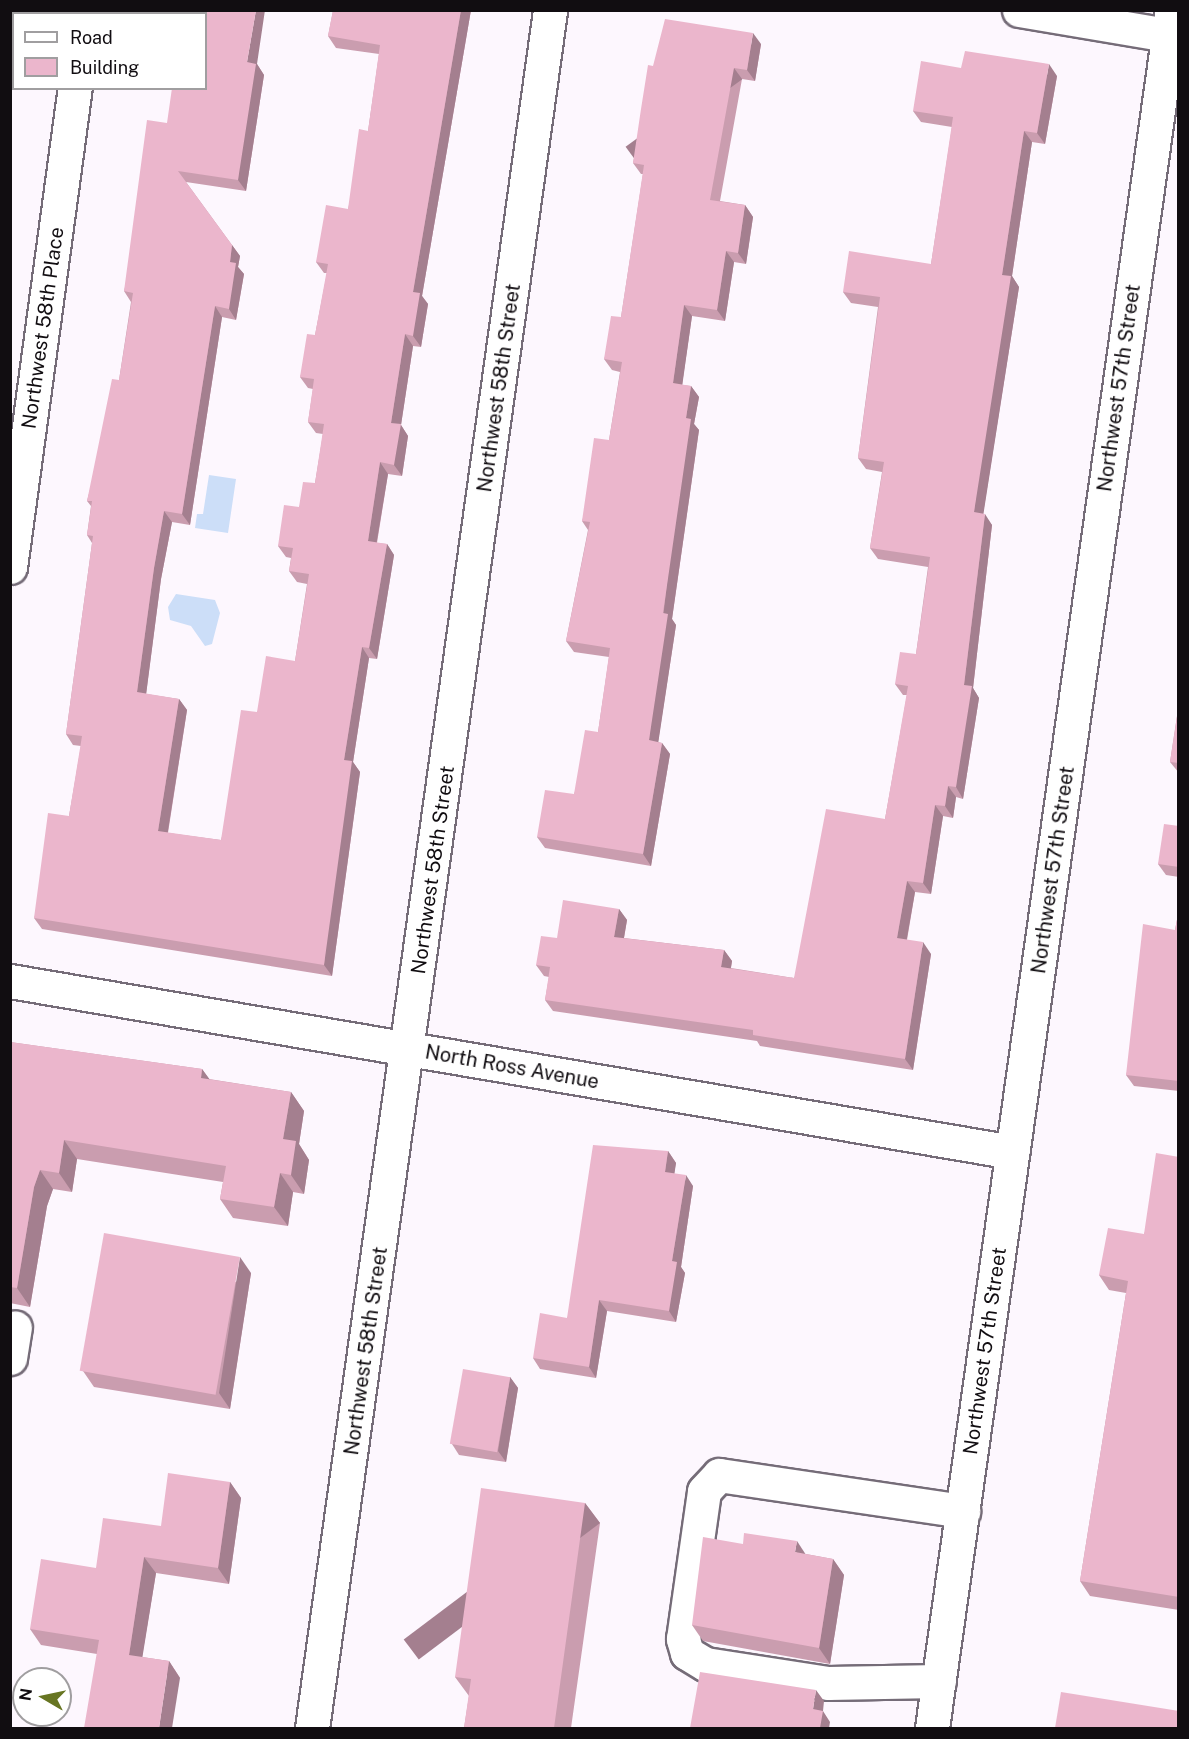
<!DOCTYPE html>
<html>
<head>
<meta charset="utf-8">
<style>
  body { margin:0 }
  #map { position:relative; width:1189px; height:1739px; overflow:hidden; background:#fdf7fe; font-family:"Public Sans",sans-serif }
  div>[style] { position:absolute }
  .water>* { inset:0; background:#ccdef8 }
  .roads { filter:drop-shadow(2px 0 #756c78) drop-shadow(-2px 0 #756c78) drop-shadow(0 2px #756c78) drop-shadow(0 -2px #756c78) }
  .minor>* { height:33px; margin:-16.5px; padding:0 16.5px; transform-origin:16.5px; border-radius:16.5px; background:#fff }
  .wall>* { inset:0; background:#ca9daf }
  .shaded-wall>* { inset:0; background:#a47f8f; transform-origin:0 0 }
  .building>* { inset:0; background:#ebb6cc; transform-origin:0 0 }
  span { translate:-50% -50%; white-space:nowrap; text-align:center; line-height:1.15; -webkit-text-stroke:6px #fff; paint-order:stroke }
  .street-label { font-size:20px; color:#110d11 }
  .frame { position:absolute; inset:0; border:12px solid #110d11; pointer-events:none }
  .legend { position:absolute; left:12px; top:12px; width:195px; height:78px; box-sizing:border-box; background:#fff; border:2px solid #a09ea0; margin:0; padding:8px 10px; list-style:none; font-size:18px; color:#110d11 }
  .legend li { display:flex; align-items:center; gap:12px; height:30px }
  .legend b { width:30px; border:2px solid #a09ea0 }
  .north { position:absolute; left:12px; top:1667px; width:60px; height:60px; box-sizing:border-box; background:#fff; border:2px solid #a09ea0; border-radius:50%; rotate:279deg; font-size:16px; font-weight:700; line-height:24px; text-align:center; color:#110d11 }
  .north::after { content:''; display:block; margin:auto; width:21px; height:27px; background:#677522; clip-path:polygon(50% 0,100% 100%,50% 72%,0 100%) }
</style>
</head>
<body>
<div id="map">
  <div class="water">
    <i style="clip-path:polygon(209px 475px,236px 479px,228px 533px,195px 528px,197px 514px,203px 514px)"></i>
    <i style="clip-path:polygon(176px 594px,215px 600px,220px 613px,212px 644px,205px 646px,191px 626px,170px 620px,168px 607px)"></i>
  </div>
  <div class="roads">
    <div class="minor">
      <i style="left:1019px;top:10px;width:161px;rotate:9.6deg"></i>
      <i style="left:85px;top:14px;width:4px;rotate:-90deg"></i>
      <i style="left:10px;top:567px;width:483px;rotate:-82.3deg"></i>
      <i style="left:10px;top:981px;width:1017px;rotate:9.68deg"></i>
      <i style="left:10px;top:1358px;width:31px;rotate:-81deg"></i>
      <i style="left:939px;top:1681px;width:111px;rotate:179deg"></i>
      <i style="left:828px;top:1683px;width:124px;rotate:-171.2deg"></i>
      <i style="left:705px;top:1664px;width:21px;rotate:-149deg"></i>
      <i style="left:687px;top:1653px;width:15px;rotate:-106deg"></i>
      <i style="left:683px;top:1639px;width:149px;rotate:-81.9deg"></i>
      <i style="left:704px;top:1491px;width:22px;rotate:-47deg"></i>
      <i style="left:719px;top:1475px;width:247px;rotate:8.4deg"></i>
      <i style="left:312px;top:1728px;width:1734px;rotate:-82.11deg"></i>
      <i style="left:932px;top:1728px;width:1735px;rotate:-82.05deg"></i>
    </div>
  </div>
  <div class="wall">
    <i style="clip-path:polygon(330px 10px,471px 10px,422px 296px,428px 304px,421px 347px,413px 346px,401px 425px,408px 436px,402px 476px,388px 474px,377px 543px,387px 544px,394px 555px,377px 659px,369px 658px,353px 762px,360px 772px,332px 976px,42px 929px,34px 918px,69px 816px,81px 746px,73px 745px,66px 734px,92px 543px,87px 535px,91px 506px,87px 501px,119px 380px,131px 302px,124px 291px,167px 123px,257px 64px,264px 75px,246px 191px,186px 182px,240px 256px,238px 267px,244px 274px,236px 320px,222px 317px,190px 525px,172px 522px,161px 579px,146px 694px,179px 699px,187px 710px,168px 833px,221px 840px,257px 712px,295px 661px,307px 584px,297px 582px,289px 571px,291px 558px,286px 557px,278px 546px,299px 507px,315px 483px,323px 434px,316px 433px,308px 422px,313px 389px,308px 388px,300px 377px,315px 335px,327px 273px,324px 273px,316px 262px,348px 209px,368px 131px,379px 54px,336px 48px,328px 36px,333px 11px)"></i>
    <i style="clip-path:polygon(761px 44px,755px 81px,742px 79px,720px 201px,745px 205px,753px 217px,746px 264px,734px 262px,725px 321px,692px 316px,682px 385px,691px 386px,699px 397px,694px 424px,699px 430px,672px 619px,676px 625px,658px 742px,662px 743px,670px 754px,651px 866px,545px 848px,537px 837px,574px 794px,598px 732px,609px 657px,574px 652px,566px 641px,588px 530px,582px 521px,609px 440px,620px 372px,612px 370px,604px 359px,621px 317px,643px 174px,641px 174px,633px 163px,653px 66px)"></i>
    <i style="clip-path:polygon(961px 68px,1057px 76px,1045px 144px,1032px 142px,1012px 276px,1019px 287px,983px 514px,992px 525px,973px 688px,979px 698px,963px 799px,956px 797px,953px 818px,943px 816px,931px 894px,915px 892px,907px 940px,931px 954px,913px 1070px,760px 1046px,757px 1041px,553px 1011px,545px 1000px,549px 977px,544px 976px,536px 965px,619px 909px,627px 920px,624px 938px,724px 950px,732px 961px,731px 968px,794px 978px,885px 819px,907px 695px,903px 695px,895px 684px,916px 654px,928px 567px,878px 559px,870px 548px,882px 472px,866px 469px,858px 458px,878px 307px,851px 303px,843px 292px,931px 264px,952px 127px,921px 122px,913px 111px)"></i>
    <i style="clip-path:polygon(1179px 703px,1179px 773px,1170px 762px)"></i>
    <i style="clip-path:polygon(1179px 826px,1179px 877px,1166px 875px,1158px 864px)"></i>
    <i style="clip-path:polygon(1179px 909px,1179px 1091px,1134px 1086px,1126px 1075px,1175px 930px)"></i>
    <i style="clip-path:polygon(10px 1042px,202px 1069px,209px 1079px,291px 1092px,304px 1111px,299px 1144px,309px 1160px,304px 1194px,293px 1192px,288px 1226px,233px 1218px,220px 1199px,223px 1182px,77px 1159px,72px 1192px,53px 1189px,47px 1206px,30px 1307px,10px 1303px)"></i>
    <i style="clip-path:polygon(668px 1151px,676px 1163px,674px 1174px,693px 1186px,681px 1267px,685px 1273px,676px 1322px,607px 1311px,596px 1378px,540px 1369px,533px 1358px,567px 1318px)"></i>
    <i style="clip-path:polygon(1179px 1157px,1179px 1610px,1090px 1596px,1080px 1581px,1126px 1293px,1109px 1290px,1099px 1275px,1144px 1234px)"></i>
    <i style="clip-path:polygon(251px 1273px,230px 1409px,94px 1387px,83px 1371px)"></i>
    <i style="clip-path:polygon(510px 1377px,518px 1388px,506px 1462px,459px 1455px,452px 1444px)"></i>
    <i style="clip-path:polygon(230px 1482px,241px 1498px,229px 1584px,156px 1573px,142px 1657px,169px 1661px,180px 1678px,97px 1654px,41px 1645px,30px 1629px,96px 1568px)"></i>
    <i style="clip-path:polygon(585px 1503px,600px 1523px,571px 1728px,464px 1728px,469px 1696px,455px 1677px)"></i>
    <i style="clip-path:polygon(806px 1554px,833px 1559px,844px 1575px,830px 1664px,703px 1641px,692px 1625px)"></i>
  </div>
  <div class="shaded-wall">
    <i style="clip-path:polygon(256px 10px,265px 10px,257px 64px,264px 75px,246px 191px,238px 180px,247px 62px)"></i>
    <i style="clip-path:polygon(461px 10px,471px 10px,422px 296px,428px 304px,421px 347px,413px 336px,413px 292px)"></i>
    <i style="clip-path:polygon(753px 33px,761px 44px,755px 81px,747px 70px)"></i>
    <i style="clip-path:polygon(1049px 64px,1057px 76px,1045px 144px,1037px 133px)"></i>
    <i style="left:734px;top:68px;width:14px;height:134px;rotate:54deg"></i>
    <i style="clip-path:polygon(1024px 131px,1032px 142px,1012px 276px,1019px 287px,982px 523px,974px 512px,1002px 275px)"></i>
    <i style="clip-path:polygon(745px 205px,753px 217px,746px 264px,738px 253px)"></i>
    <i style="clip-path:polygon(232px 245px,240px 256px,238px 267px,244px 274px,236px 320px,229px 309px,230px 262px)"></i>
    <i style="clip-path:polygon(726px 251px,734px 262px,725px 321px,717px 310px)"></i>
    <i style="clip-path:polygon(684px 305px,692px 316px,681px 394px,673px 383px)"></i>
    <i style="clip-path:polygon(215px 306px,222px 317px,190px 525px,182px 514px)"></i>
    <i style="clip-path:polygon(405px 334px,413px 346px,401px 425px,408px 436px,402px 476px,394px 465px,391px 423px)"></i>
    <i style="clip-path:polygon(691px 386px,699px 397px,694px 424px,699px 430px,672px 619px,676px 625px,657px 751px,649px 740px,686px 418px)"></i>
    <i style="clip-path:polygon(380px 462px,388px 474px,375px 552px,368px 541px)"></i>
    <i style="clip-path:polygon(164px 511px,172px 522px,161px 579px,145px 703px,137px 692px,154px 568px)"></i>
    <i style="clip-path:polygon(985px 514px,992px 525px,973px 688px,979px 698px,963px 799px,956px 787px,964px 685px)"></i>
    <i style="clip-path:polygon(387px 544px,394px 555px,377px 659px,369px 648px)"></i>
    <i style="clip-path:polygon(362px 647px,369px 658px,353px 762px,360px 772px,332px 976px,324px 965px,344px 760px)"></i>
    <i style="clip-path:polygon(179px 699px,187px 710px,166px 843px,158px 831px)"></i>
    <i style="clip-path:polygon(662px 743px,670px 754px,651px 866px,643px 854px)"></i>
    <i style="clip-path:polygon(948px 786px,956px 797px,953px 818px,945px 806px)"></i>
    <i style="clip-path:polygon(935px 805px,943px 816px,931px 894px,923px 883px)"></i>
    <i style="clip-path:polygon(907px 881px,915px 892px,905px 949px,897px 938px)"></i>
    <i style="clip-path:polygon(619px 909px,627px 920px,622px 949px,614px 937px)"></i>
    <i style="clip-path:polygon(923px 942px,931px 954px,913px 1070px,905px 1059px)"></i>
    <i style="clip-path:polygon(724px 950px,732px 961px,729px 978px,721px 967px)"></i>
    <i style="clip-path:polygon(202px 1069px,216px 1088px,201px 1078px)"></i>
    <i style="clip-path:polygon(291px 1092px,304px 1111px,299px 1144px,309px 1160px,304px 1194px,291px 1175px,283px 1139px)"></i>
    <i style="clip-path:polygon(64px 1140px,77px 1159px,72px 1192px,59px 1173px)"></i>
    <i style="clip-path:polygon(668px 1151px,676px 1163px,673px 1183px,665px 1172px)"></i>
    <i style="clip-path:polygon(40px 1170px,53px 1189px,47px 1206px,30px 1307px,17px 1288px,34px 1187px)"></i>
    <i style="clip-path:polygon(280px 1173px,293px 1192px,288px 1226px,274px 1207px)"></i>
    <i style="clip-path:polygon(686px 1175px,693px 1186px,681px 1267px,685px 1273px,676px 1322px,669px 1311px,672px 1261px)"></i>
    <i style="clip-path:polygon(240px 1257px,251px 1273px,230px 1409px,219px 1393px)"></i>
    <i style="clip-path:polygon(599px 1300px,607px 1311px,596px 1378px,589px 1367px)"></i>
    <i style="clip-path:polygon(510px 1377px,518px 1388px,506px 1462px,498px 1451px)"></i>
    <i style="clip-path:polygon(230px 1482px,241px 1498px,229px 1584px,218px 1568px)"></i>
    <i style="left:585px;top:1503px;width:25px;height:227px;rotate:53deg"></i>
    <i style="clip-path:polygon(797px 1541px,808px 1558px,795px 1552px)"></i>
    <i style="clip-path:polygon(144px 1557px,156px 1573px,140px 1672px,129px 1655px)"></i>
    <i style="clip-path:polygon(833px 1559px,844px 1575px,830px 1664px,819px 1648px)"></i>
    <i style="clip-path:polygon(169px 1661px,180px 1678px,172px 1728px,159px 1728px)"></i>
    <i style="clip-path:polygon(816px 1690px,824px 1701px,823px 1711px,830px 1722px,829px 1728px,820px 1728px,813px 1709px)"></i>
  </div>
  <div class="building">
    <i style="clip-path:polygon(165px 10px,256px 10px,247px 62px,256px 64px,238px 180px,178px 171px,232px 245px,230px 262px,236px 263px,229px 309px,215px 306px,182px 514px,164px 511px,154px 568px,137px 692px,179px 699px,158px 831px,221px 840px,241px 710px,257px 712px,266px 656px,295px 661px,309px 574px,289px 571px,293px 548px,278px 546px,284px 505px,299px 507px,303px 482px,315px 483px,324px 424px,308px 422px,314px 379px,300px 377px,307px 334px,315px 335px,328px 264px,316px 262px,326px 205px,348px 209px,359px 129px,368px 131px,380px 45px,328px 36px,333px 10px,461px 10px,413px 292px,420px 293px,413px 336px,405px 334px,391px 423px,401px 424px,394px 465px,380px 462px,368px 541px,387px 544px,369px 648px,362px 647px,344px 760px,352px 761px,324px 965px,34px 918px,48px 813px,69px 816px,82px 736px,66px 734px,93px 536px,87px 535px,92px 501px,87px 501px,112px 379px,119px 380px,133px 293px,124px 291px,147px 120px,167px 123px,172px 88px,206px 88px,206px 14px,164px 14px)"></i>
    <i style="clip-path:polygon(665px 19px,753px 33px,747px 70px,734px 68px,710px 200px,745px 205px,738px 253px,726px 251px,717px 310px,684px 305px,673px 383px,691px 386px,686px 418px,691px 419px,663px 613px,668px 614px,649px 740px,662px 743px,643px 854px,537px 837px,545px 790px,574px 794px,585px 730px,598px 732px,610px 648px,566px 641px,590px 522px,582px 521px,594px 438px,609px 440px,622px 362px,604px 359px,611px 316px,621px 317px,644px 165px,633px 163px,641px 109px,648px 65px,653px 66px)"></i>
    <i style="clip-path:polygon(965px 51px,1049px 64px,1037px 133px,1024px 131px,1002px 275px,1011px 276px,974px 512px,985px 514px,964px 685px,972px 686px,956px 787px,948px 786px,945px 806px,935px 805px,923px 883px,907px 881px,897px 938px,923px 942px,905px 1059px,753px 1035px,753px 1030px,545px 1000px,550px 967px,536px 965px,541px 936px,557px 938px,563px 900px,619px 909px,614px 937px,724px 950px,721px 967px,794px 978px,826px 809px,885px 819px,908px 686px,895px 684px,900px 652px,916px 654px,930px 557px,870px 548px,884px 462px,858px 458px,880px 297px,843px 292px,849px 251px,931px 264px,953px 117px,913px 111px,921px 61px,961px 68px)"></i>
    <i style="clip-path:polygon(1179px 703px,1179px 763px,1170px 762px)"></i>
    <i style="clip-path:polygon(1164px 824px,1179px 826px,1179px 867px,1158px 864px)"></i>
    <i style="clip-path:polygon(1179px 909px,1179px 1081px,1126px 1075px,1143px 924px,1175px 930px)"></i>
    <i style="clip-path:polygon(10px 1042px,202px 1069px,201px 1078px,291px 1092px,283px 1139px,296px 1141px,291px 1175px,280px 1173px,274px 1207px,220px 1199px,226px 1166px,64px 1140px,59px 1173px,40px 1170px,34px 1187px,17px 1288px,10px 1287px)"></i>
    <i style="clip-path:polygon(593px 1145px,668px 1151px,665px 1172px,686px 1175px,672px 1261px,677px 1262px,669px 1311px,599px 1300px,589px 1367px,533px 1358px,540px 1313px,567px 1318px)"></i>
    <i style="clip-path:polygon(1156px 1153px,1179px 1157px,1179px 1597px,1080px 1581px,1128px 1281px,1099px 1275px,1108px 1228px,1144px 1234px)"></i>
    <i style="left:104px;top:1233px;width:138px;height:140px;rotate:10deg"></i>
    <i style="left:463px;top:1369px;width:48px;height:76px;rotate:10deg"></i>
    <i style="clip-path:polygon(168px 1473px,230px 1482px,218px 1568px,144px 1557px,129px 1655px,169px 1661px,159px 1728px,84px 1728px,99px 1640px,30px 1629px,41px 1559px,96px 1568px,103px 1518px,161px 1526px)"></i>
    <i style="clip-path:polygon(481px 1488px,585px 1503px,554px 1728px,464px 1728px,471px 1679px,455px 1677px)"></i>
    <i style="clip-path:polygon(744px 1533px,797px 1541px,795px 1552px,833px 1559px,819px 1648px,692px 1625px,703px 1537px,743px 1544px)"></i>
    <i style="clip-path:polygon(700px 1672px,816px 1690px,813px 1709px,823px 1711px,820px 1728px,690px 1728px)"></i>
    <i style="clip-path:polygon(1061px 1692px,1179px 1711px,1179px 1728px,1055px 1728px)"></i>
  </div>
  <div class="street-label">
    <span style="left:43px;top:328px;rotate:-82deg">Northwest 58th Place</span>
    <span style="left:499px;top:388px;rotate:-82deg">Northwest 58th Street</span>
    <span style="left:1119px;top:388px;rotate:-82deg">Northwest 57th Street</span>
    <span style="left:433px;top:870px;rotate:-82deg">Northwest 58th Street</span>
    <span style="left:1053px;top:870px;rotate:-82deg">Northwest 57th Street</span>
    <span style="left:512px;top:1067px;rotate:10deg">North Ross Avenue</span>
    <span style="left:366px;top:1351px;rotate:-82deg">Northwest 58th Street</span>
    <span style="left:985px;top:1351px;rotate:-82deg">Northwest 57th Street</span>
  </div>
  <div class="frame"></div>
  <ul class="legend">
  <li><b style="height:8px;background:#fff"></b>Road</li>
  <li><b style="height:16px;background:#ebb6cc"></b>Building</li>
  </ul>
  <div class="north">N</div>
</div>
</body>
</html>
